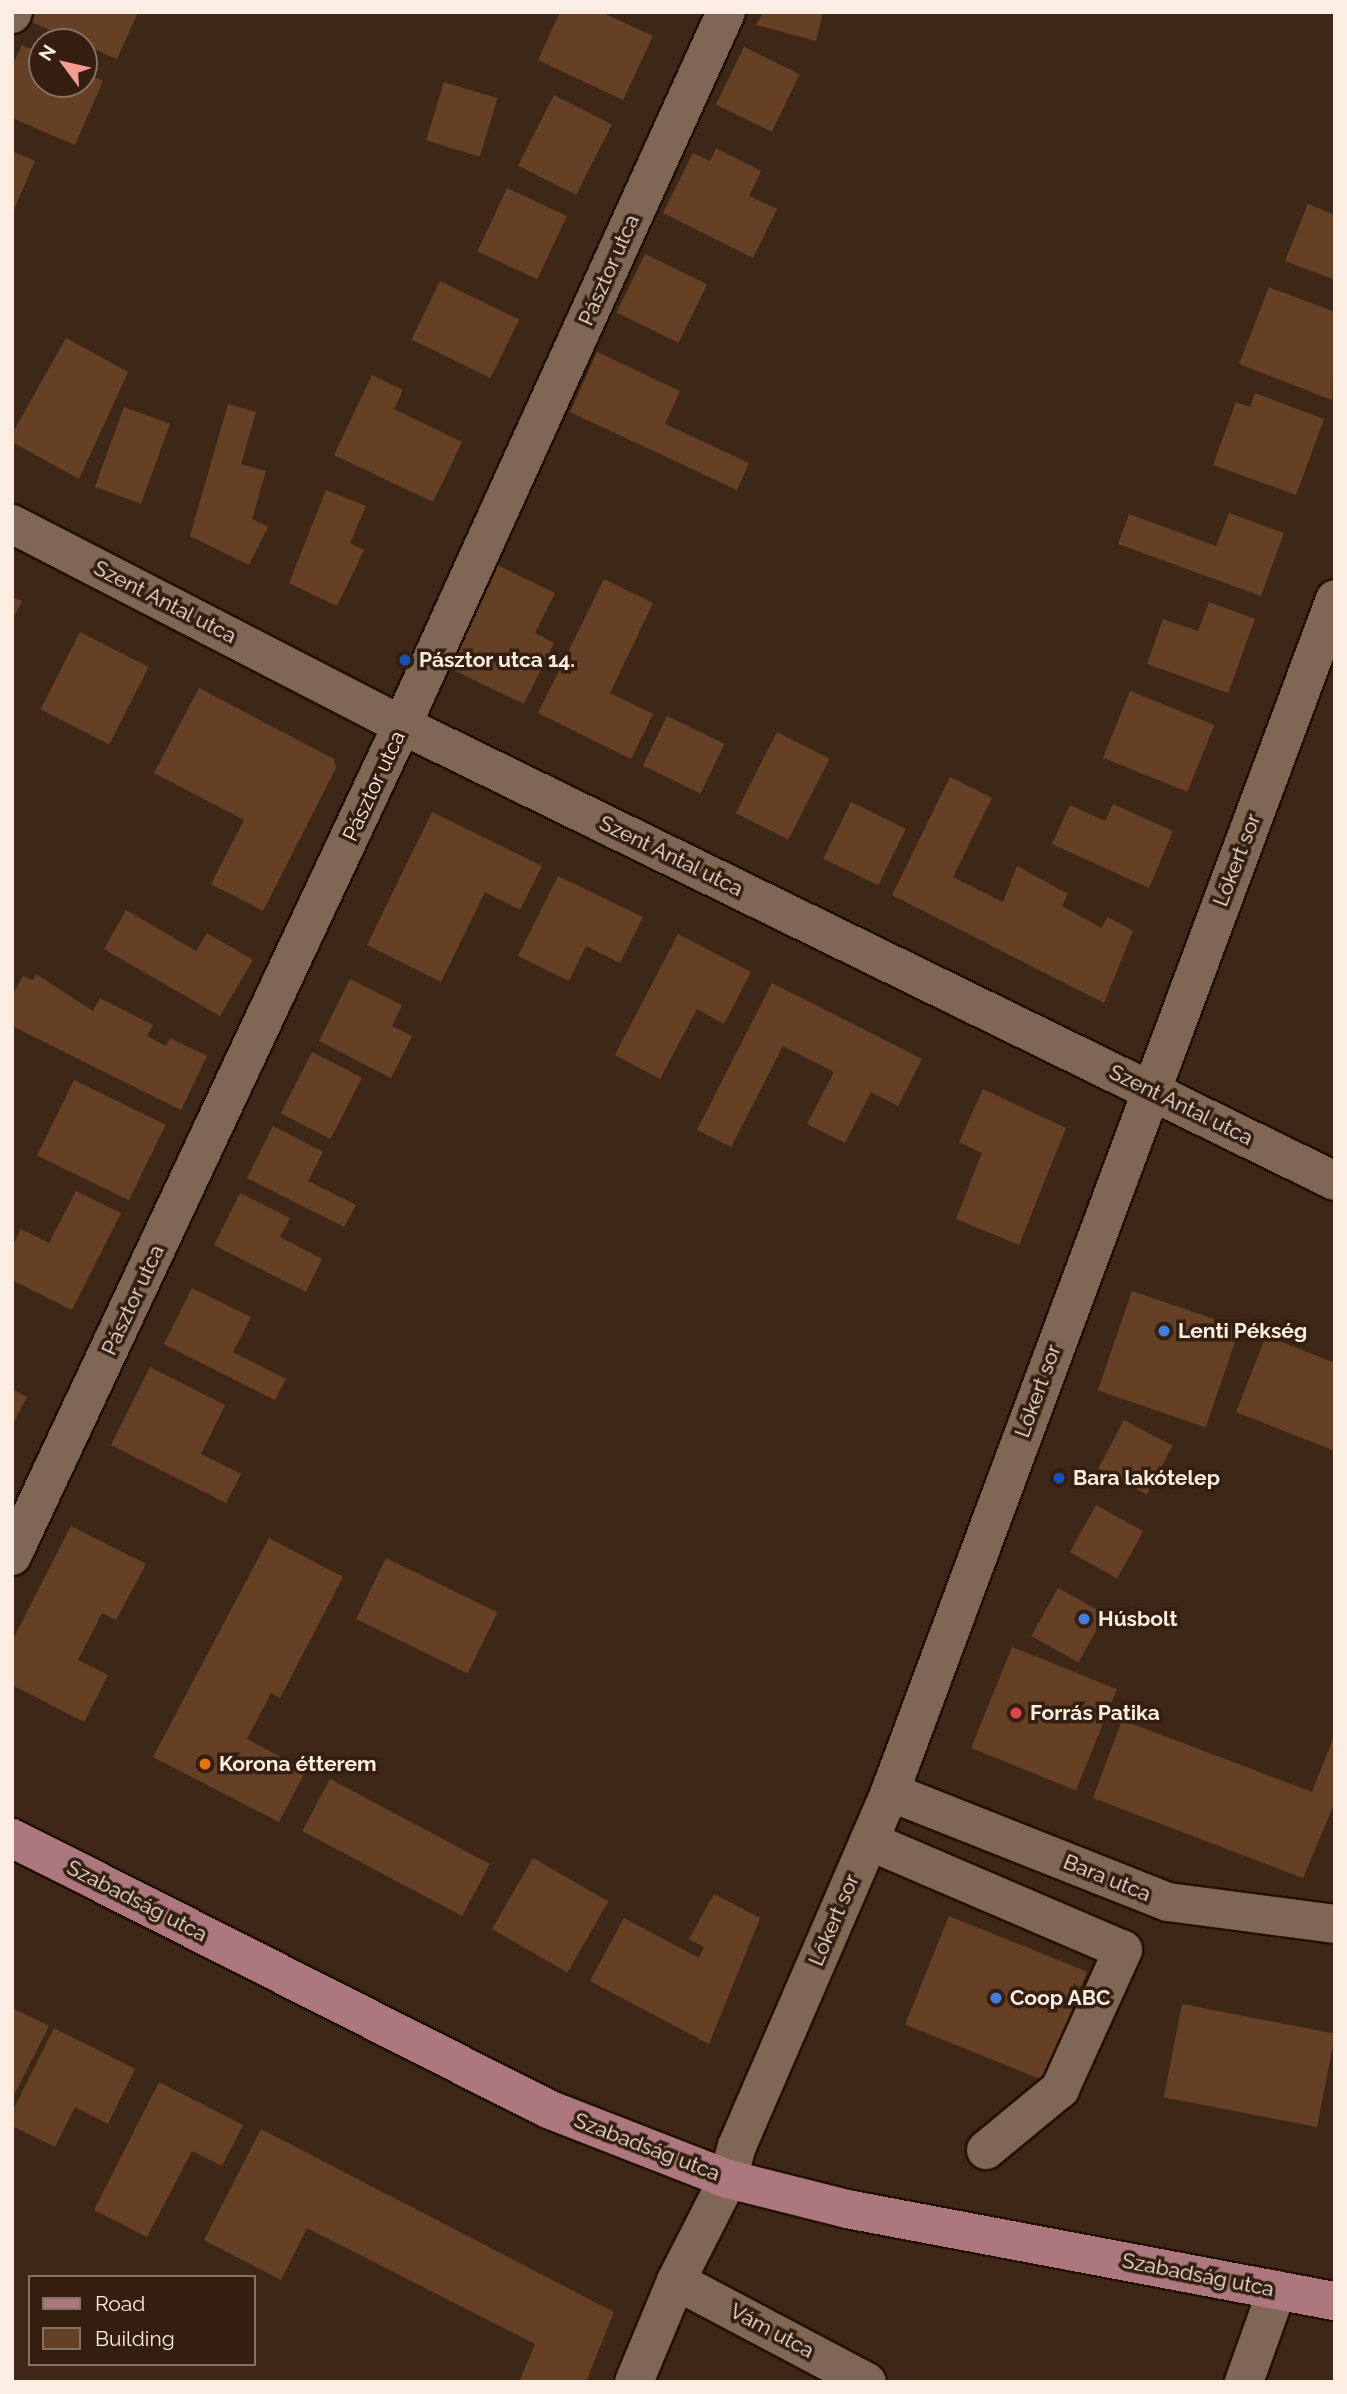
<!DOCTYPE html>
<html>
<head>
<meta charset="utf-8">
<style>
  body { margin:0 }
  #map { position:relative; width:1347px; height:2394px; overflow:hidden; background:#3d2818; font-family:Raleway,sans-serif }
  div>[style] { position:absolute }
  .building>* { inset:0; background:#654025; transform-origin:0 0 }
  .roads { filter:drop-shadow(2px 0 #241003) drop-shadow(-2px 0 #241003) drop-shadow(0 2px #241003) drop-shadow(0 -2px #241003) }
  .minor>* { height:38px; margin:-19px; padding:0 19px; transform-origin:19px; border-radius:19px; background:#806755 }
  .major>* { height:38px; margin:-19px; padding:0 19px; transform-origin:19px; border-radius:19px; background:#ac787d }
  .dots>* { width:19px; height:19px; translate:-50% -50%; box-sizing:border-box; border:4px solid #331e0f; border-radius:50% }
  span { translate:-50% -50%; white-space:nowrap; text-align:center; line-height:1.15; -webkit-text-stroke:7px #331e0f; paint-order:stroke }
  .street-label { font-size:21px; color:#fcede3 }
  .poi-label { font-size:21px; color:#fcede3; font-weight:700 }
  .left { translate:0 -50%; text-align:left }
  .frame { position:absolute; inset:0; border:14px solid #fcede3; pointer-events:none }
  .legend { position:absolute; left:28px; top:2275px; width:228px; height:91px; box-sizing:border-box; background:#331e0f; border:2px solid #837164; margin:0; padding:9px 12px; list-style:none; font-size:21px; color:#fcede3 }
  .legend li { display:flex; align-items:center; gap:14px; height:35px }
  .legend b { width:35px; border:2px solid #837164 }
  .north { position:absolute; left:28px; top:28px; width:70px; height:70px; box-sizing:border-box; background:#331e0f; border:2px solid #837164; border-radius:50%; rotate:303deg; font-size:19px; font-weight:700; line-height:28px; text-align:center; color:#fcede3 }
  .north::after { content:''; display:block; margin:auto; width:24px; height:32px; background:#f59c93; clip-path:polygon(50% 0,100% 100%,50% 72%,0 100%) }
</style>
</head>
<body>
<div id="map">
  <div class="building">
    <i style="clip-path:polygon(31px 12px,138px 12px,117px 59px,27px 20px)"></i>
    <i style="clip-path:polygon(560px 12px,601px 12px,653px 36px,623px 100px,538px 60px)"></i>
    <i style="clip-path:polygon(763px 12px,823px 12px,816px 41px,756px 25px)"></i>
    <i style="clip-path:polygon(22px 45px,42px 54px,42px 84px,84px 84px,84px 72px,103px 81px,75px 145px,12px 118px,12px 66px)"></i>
    <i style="left:744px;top:47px;width:62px;height:64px;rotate:26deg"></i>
    <i style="left:444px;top:82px;width:56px;height:61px;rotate:17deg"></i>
    <i style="left:554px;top:95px;width:65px;height:79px;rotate:27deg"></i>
    <i style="clip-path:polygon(716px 148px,761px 171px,749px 196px,777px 209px,753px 258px,663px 213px,693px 153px,710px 161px)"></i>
    <i style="clip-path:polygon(12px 151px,35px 161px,12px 214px)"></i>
    <i style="left:507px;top:188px;width:66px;height:70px;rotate:25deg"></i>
    <i style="clip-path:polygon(1308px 204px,1335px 215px,1335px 280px,1285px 261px)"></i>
    <i style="left:645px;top:254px;width:69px;height:65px;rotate:26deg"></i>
    <i style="left:440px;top:281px;width:88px;height:65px;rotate:26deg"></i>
    <i style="clip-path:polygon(1269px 287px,1335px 312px,1332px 400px,1239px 364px)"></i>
    <i style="clip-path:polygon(66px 338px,128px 372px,79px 479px,12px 442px,12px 434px)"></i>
    <i style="clip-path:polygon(597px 352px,680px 391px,665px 424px,749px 463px,737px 490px,570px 412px)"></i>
    <i style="clip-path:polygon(372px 375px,403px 390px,394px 409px,462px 442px,433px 502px,334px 455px)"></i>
    <i style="clip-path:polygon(1255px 393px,1324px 419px,1296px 495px,1213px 465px,1236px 402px,1250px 407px)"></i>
    <i style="clip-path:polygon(228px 404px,256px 412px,241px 464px,266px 471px,252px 519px,268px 527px,249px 565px,190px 536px)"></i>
    <i style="left:124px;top:407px;width:49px;height:85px;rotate:20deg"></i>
    <i style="clip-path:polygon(326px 490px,366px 506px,350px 543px,364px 550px,337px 606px,289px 583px)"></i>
    <i style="clip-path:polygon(1229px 513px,1284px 533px,1261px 596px,1118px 544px,1129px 514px,1216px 546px)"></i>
    <i style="clip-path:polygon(497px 565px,555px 593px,535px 633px,554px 643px,524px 704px,447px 667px)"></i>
    <i style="clip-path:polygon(604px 579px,653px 603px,610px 693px,653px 714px,631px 759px,538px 713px)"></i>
    <i style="clip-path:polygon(12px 597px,22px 601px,12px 620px)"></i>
    <i style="clip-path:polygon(1209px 602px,1255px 619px,1228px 693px,1147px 664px,1163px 619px,1198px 631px)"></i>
    <i style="left:80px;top:632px;width:77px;height:87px;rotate:27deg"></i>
    <i style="clip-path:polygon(199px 688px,334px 759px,336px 768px,263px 911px,211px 884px,244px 820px,154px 773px)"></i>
    <i style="left:1130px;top:691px;width:91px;height:72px;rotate:22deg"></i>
    <i style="left:667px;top:716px;width:64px;height:55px;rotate:26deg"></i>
    <i style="left:777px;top:732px;width:59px;height:91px;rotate:27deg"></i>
    <i style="clip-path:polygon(950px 777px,992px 798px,953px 877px,1003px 902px,1017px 866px,1068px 894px,1062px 906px,1101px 928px,1108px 917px,1133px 931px,1104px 1003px,892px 895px)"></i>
    <i style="left:851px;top:802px;width:61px;height:63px;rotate:26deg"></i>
    <i style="clip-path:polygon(1113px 804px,1173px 831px,1149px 888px,1052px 844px,1070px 805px,1105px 821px)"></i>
    <i style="clip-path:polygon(432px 812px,542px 866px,520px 910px,485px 892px,441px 982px,367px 945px)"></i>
    <i style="clip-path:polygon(558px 876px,643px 917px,620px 963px,586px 946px,569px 981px,518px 956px)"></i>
    <i style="clip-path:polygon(126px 910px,196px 951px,207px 933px,253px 960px,220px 1016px,104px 949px)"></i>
    <i style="clip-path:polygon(678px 934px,751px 972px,724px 1024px,697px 1009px,660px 1079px,615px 1055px)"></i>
    <i style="clip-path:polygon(36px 974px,93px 1011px,100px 998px,153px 1025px,147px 1036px,166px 1046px,170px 1038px,207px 1056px,181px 1110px,12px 1026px,12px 996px,23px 976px,33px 980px)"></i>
    <i style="clip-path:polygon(350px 979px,402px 1005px,392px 1026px,412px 1036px,391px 1078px,319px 1041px)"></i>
    <i style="clip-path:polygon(772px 983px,922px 1059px,898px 1106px,871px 1092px,845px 1143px,807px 1124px,834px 1072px,783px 1046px,731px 1147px,697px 1130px)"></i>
    <i style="left:312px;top:1052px;width:56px;height:69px;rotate:27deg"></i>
    <i style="left:74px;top:1080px;width:102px;height:84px;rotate:26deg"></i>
    <i style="clip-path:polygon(983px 1089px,1066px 1128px,1019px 1245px,956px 1219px,982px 1153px,959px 1142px)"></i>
    <i style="clip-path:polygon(273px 1126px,323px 1152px,308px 1181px,356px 1205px,344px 1227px,247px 1178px)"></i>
    <i style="clip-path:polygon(76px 1191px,121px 1213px,72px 1310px,12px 1280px,12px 1247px,21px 1229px,49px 1243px)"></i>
    <i style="clip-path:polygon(240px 1193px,290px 1218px,280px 1237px,322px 1259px,306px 1292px,214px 1245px)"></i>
    <i style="clip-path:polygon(192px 1288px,251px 1317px,233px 1352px,286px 1379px,275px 1400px,164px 1344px)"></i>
    <i style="left:1132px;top:1291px;width:114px;height:105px;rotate:19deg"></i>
    <i style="clip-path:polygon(1266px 1336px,1335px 1363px,1335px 1451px,1236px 1412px)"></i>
    <i style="clip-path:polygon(150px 1367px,225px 1405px,201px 1454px,241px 1474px,226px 1503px,111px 1445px)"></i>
    <i style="clip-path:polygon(12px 1389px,27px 1397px,12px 1425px)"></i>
    <i style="left:1124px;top:1420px;width:55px;height:55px;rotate:28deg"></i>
    <i style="left:1096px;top:1505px;width:54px;height:54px;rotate:29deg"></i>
    <i style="clip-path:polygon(71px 1526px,146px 1564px,116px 1620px,102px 1613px,78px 1660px,108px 1675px,84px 1722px,12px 1685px,12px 1641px)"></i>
    <i style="clip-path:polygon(269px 1538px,343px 1577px,280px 1698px,271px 1693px,247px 1739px,306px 1770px,279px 1822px,153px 1757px)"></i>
    <i style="left:386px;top:1558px;width:124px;height:68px;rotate:26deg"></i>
    <i style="left:1058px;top:1588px;width:54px;height:55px;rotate:29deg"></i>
    <i style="left:1012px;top:1647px;width:113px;height:109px;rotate:22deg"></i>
    <i style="clip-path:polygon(1122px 1720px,1312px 1792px,1335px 1734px,1335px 1802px,1303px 1878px,1093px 1798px)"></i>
    <i style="left:330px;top:1779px;width:181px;height:59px;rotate:28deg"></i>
    <i style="left:533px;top:1858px;width:87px;height:82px;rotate:30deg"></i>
    <i style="clip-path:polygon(714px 1894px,760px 1918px,709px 2044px,590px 1981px,624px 1918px,699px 1958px,704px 1947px,689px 1939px)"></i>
    <i style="left:949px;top:1916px;width:149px;height:117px;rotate:22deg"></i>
    <i style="left:1182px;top:2004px;width:156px;height:95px;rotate:11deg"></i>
    <i style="clip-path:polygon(12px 2008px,49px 2026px,12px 2099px)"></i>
    <i style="clip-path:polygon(54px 2028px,135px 2069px,108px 2124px,75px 2107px,55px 2147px,12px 2126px,12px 2112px)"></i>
    <i style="clip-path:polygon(159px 2082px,243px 2125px,222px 2166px,192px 2151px,147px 2237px,94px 2210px)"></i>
    <i style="clip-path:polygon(261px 2129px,614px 2312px,586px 2382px,519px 2382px,535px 2344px,307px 2228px,281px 2280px,204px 2240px)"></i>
  </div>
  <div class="roads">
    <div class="minor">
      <i style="left:12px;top:14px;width:2px;rotate:-63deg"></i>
      <i style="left:12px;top:524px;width:439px;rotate:27.3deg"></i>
      <i style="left:402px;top:725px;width:1038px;rotate:26.05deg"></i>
      <i style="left:12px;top:1556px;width:918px;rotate:-64.86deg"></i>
      <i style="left:402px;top:725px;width:783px;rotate:-65.56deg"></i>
      <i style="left:890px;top:1792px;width:299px;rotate:21.6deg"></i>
      <i style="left:1168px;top:1902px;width:168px;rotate:7.5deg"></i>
      <i style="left:869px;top:1841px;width:276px;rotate:23.2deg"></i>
      <i style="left:1123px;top:1950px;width:153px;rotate:114.4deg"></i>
      <i style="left:1060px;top:2089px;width:96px;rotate:140.5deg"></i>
      <i style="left:676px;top:2281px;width:216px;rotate:27.9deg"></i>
      <i style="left:634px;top:2382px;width:109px;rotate:-67.4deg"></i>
      <i style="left:676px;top:2281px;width:114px;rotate:-63deg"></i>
      <i style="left:728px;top:2179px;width:34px;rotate:-75deg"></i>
      <i style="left:737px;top:2146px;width:386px;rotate:-66.6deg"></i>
      <i style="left:890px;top:1792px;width:1273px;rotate:-69.54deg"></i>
      <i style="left:1244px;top:2382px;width:98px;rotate:-70.3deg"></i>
    </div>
    <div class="major">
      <i style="left:12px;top:1838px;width:601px;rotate:26.82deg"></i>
      <i style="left:548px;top:2109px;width:193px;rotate:21.3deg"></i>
      <i style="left:728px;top:2179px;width:123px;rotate:14.1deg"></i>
      <i style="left:847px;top:2209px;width:497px;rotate:10.7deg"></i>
    </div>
  </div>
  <div class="dots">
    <i style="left:405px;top:660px;background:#1a4fb4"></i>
    <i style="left:1164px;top:1331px;background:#3f7fe0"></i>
    <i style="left:1059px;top:1478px;background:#1a4fb4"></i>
    <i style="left:1084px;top:1619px;background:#3f7fe0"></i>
    <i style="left:1016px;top:1713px;background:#e0444e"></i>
    <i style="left:205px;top:1764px;background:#e8710a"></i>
    <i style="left:996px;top:1998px;background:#3f7fe0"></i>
  </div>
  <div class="street-label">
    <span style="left:609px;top:270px;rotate:-66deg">Pásztor utca</span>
    <span style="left:165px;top:602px;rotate:27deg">Szent Antal utca</span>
    <span style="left:374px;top:786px;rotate:-65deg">Pásztor utca</span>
    <span style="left:671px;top:856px;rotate:26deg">Szent Antal utca</span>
    <span style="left:1237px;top:860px;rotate:-69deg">Lőkert sor</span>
    <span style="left:1181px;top:1105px;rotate:26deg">Szent Antal utca</span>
    <span style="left:133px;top:1300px;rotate:-65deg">Pásztor utca</span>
    <span style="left:1038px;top:1391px;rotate:-70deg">Lőkert sor</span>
    <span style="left:1107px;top:1878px;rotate:22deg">Bara utca</span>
    <span style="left:137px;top:1901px;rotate:27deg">Szabadság utca</span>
    <span style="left:834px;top:1920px;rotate:-67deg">Lőkert sor</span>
    <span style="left:647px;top:2147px;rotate:21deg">Szabadság utca</span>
    <span style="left:1198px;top:2275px;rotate:11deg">Szabadság utca</span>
    <span style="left:772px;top:2331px;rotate:28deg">Vám utca</span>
  </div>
  <div class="poi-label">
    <span class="left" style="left:419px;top:660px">Pásztor utca 14.</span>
    <span class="left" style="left:1178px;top:1331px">Lenti Pékség</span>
    <span class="left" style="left:1073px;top:1478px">Bara lakótelep</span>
    <span class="left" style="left:1098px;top:1619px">Húsbolt</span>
    <span class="left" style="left:1030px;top:1713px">Forrás Patika</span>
    <span class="left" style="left:219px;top:1764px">Korona étterem</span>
    <span class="left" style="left:1010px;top:1998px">Coop ABC</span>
  </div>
  <div class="frame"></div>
  <ul class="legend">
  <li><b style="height:9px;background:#ac787d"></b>Road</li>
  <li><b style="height:19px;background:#654025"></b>Building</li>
  </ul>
  <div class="north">N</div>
</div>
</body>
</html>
